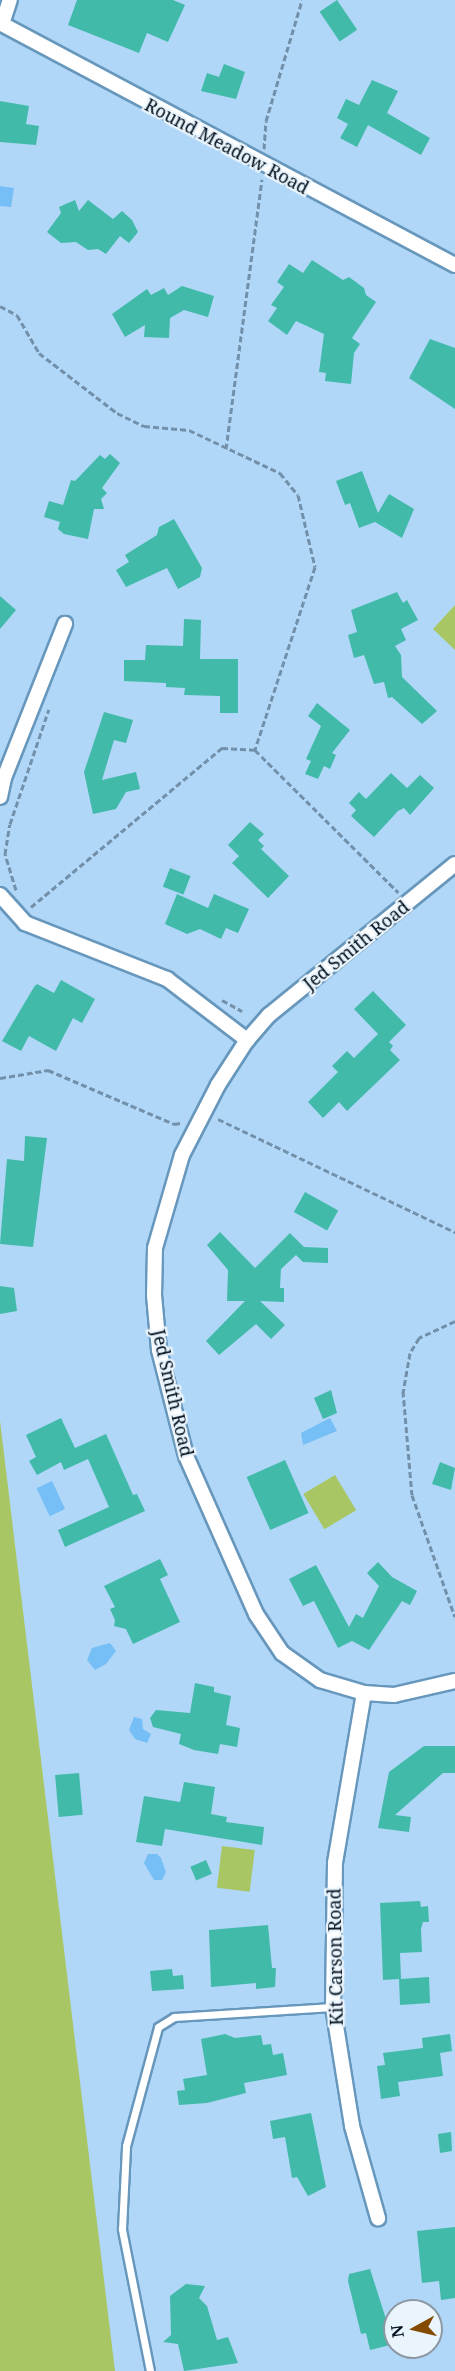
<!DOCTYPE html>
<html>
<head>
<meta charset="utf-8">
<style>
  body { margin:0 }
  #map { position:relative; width:455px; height:2371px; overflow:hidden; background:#b0d7f7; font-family:"Noto Serif",serif }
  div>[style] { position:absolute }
  .green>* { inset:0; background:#a9c664; transform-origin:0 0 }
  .water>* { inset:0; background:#76bef6; transform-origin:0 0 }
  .building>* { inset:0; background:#41baaa; transform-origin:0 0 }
  .path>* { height:3px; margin-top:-1.5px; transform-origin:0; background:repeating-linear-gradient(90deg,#7290aa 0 6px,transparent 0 9px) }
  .roads { filter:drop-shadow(2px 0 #6797bc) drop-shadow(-2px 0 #6797bc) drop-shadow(0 2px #6797bc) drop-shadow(0 -2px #6797bc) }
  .lane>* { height:7px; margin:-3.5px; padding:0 3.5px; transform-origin:3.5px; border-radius:3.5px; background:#fff }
  .street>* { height:14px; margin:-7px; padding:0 7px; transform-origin:7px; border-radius:7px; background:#fff }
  span { translate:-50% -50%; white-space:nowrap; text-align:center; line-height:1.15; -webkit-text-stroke:4.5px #eaf4fc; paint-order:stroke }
  .street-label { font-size:18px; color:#000f1d }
  .north { position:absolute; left:383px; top:2299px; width:60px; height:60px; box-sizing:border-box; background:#eaf4fc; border:2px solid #8c98a3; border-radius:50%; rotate:262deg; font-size:16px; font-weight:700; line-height:24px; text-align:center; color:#000f1d }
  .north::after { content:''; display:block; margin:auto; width:21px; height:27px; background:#834a00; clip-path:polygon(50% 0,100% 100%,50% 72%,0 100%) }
</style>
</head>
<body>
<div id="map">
  <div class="green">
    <i style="clip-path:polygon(455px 605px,455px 650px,433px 629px)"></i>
    <i style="clip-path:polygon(0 1421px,115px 2371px,0 2371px)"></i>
    <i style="left:335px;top:1475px;width:41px;height:37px;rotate:59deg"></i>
    <i style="left:222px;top:1846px;width:33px;height:42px;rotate:7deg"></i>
  </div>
  <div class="water">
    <i style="clip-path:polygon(0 186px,14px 188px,11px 207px,0 206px)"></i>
    <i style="clip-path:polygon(330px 1418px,337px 1431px,303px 1445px,301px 1433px)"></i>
    <i style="left:52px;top:1481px;width:31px;height:17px;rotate:65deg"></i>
    <i style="clip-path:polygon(110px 1643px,116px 1651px,106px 1664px,95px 1670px,87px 1660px,92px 1648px)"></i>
    <i style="clip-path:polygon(134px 1717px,142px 1719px,143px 1729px,151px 1734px,147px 1743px,135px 1739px,129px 1730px)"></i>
    <i style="clip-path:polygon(148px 1854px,157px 1854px,161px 1858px,166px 1872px,162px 1880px,154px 1880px,144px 1863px)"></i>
  </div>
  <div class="building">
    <i style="clip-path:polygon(77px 0,173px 0,185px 5px,168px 42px,147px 33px,139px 53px,68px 25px)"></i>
    <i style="left:337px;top:0;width:36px;height:21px;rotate:56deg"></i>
    <i style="clip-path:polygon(224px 64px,245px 72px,236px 99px,201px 91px,207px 73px,219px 77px)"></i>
    <i style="clip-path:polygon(372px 80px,398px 91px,387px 113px,430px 138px,421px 155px,368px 125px,357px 147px,340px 138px,348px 124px,337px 118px,346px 99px,359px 105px)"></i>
    <i style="clip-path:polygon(0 101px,29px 106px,26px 124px,39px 126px,36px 145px,0 142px)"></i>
    <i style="clip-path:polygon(75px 200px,79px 211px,88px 200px,113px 219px,122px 211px,132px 220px,138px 232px,129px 243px,120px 236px,106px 254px,98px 249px,88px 250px,76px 242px,61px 243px,47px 232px,61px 213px,59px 207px)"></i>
    <i style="clip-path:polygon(312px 260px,343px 280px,349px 277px,364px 288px,366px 295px,376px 302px,352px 338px,360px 344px,354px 353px,351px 384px,325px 381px,326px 373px,319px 372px,324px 334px,296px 321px,287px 335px,268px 321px,277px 308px,271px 305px,284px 287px,277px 282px,289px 264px,303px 273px)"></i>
    <i style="clip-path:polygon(182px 286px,214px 296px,208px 317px,184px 310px,170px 318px,169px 338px,144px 337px,145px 325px,125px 337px,112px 314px,147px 289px,151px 295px,164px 288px,168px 295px)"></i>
    <i style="clip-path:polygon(430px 339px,455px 348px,455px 409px,409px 378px)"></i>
    <i style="clip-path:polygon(110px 454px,120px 463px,102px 488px,107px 493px,101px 499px,104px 509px,94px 509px,88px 539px,64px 534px,58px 529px,60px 522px,44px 517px,49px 501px,63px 505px,71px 480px,75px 481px,100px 455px,105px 459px)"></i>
    <i style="clip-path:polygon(362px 471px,378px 513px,389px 494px,414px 509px,402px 538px,375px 522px,359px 528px,350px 503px,345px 505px,336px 481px)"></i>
    <i style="clip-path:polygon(174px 519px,202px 568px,200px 577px,178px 589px,167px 568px,126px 587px,116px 570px,129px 562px,125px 555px,157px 535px,159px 527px)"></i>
    <i style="clip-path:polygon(397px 592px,403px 603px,407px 600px,418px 620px,401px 629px,406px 640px,395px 646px,401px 655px,402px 677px,437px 711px,422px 724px,392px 697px,388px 698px,384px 682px,374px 684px,364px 655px,354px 658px,348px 635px,357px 632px,351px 610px)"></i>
    <i style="clip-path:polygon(0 596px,16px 610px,0 629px)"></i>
    <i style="clip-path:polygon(184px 619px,201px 620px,200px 659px,238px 659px,238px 713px,220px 713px,220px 696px,184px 695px,185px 688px,166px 687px,166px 683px,124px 681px,124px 660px,145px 660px,146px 645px,183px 646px)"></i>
    <i style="clip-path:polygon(317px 703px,350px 730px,332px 753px,336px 755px,330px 769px,324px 766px,318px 779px,305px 774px,311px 761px,306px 759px,321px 726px,308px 716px)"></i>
    <i style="clip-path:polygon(104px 712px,133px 720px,126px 743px,114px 740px,102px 780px,136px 772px,140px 789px,126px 792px,116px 809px,93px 814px,84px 772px)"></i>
    <i style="clip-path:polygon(391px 773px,407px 788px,420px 775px,434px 788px,410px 815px,404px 808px,398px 811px,374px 837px,351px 816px,356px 810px,349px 803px,359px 792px,366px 799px)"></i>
    <i style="clip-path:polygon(250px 822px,264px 834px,258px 840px,264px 846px,261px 849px,289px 876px,268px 898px,232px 863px,239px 856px,228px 845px)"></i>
    <i style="left:170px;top:868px;width:22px;height:20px;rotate:21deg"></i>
    <i style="clip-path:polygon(177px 894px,208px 908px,214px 894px,249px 909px,238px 933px,226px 928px,221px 939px,200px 929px,187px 934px,165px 924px)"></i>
    <i style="clip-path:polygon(61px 980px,95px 999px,82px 1023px,73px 1018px,56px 1051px,29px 1036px,21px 1051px,2px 1041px,34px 987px,37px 984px,54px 993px)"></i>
    <i style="clip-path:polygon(373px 991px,406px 1025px,389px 1042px,393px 1046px,390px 1050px,400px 1060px,347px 1111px,339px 1102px,323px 1118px,308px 1102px,338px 1072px,332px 1066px,347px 1051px,354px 1058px,378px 1034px,354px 1009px)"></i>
    <i style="clip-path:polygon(25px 1136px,47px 1138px,33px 1247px,0 1244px,7px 1159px,24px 1161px)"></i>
    <i style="left:305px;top:1192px;width:38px;height:23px;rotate:29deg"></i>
    <i style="clip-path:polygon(220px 1232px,255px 1268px,290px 1233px,304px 1247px,328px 1248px,328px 1263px,303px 1262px,296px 1255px,281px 1269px,280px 1288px,284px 1288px,284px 1302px,260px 1301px,285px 1325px,271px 1339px,256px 1324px,219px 1355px,206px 1341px,245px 1301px,227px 1301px,228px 1270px,207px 1245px)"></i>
    <i style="clip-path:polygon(0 1286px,14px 1288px,17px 1311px,0 1314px)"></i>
    <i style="clip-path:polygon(331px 1390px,337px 1413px,323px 1419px,314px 1398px)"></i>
    <i style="clip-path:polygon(61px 1418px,75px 1448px,106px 1434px,133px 1495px,137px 1494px,145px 1511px,65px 1547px,58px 1530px,109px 1507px,88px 1459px,64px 1470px,61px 1462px,37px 1475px,29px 1461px,36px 1457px,26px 1435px)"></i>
    <i style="left:285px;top:1460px;width:58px;height:42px;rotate:66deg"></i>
    <i style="clip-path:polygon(440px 1462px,455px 1468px,451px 1490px,432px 1484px)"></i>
    <i style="clip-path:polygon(160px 1559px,168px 1575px,160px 1579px,180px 1622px,133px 1644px,126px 1629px,114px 1626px,115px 1620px,110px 1609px,115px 1607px,104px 1586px)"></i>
    <i style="clip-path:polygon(378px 1562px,392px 1577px,417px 1591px,410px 1605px,402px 1601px,369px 1650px,352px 1641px,338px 1648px,314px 1601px,303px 1606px,289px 1579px,316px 1565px,349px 1627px,356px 1614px,363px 1618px,379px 1586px,367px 1573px)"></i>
    <i style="clip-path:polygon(195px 1683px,214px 1687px,214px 1692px,231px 1696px,226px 1725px,240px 1728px,237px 1747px,220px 1744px,218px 1754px,194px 1750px,179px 1744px,181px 1734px,153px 1727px,150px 1718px,156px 1710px,190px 1713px)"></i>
    <i style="clip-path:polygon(424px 1746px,455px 1746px,455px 1773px,443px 1773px,395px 1815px,411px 1817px,409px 1832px,378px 1828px,389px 1772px)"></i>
    <i style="left:79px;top:1773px;width:42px;height:24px;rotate:85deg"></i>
    <i style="clip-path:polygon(184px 1782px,215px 1787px,211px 1814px,227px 1817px,226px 1822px,264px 1827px,262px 1845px,165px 1829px,162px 1846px,136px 1842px,144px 1796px,180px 1802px)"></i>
    <i style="left:206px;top:1860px;width:15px;height:17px;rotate:67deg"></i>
    <i style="clip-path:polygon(420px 1901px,421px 1907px,428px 1906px,429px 1922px,423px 1922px,421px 1929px,422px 1952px,400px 1953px,401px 1979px,429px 1977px,430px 2003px,400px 2005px,399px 1979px,383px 1980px,380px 1903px)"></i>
    <i style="clip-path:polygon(268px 1925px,272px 1968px,276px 1968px,275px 1987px,256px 1989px,256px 1983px,211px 1987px,209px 1930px)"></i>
    <i style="clip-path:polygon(172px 1969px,173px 1976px,183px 1975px,184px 1989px,152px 1991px,150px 1971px)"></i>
    <i style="clip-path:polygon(225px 2034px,235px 2038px,261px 2035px,263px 2045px,271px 2044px,273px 2055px,283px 2053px,287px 2075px,244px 2083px,246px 2093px,207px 2103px,179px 2105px,177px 2091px,185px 2090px,183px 2079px,207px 2075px,201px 2039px)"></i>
    <i style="clip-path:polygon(450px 2034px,452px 2051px,440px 2053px,443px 2076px,398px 2082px,400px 2096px,381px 2099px,377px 2066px,385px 2065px,383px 2053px,423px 2048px,422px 2038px)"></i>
    <i style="clip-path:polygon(311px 2113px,326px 2187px,308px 2196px,297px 2177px,292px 2178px,285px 2137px,273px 2139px,270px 2121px)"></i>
    <i style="clip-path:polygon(451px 2132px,452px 2151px,440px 2153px,438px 2134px)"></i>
    <i style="clip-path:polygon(455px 2227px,455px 2298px,441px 2300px,439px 2281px,422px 2283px,417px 2231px)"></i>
    <i style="clip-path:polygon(370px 2269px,394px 2344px,370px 2350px,366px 2333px,361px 2334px,348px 2281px,349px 2274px)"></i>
    <i style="clip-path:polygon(186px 2284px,205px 2286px,199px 2298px,207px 2306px,217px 2340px,228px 2337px,238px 2363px,184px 2371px,178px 2344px,163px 2342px,171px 2335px,170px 2296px)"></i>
  </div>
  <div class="path">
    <i style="left:264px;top:149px;width:28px;rotate:-86deg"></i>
    <i style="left:266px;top:121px;width:126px;rotate:-73.4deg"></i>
    <i style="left:0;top:306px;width:19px;rotate:28deg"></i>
    <i style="left:17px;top:315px;width:44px;rotate:59.9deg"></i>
    <i style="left:39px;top:353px;width:98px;rotate:37.6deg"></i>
    <i style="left:117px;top:413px;width:30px;rotate:26deg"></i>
    <i style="left:144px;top:426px;width:45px;rotate:5.1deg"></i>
    <i style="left:189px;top:430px;width:101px;rotate:25.3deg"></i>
    <i style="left:280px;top:473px;width:28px;rotate:51deg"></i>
    <i style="left:298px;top:495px;width:74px;rotate:76.7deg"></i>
    <i style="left:315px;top:567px;width:193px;rotate:108.2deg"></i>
    <i style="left:226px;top:449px;width:272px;rotate:-82.4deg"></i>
    <i style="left:16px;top:890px;width:38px;rotate:-107deg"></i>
    <i style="left:5px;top:854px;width:30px;rotate:-81deg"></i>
    <i style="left:10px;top:824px;width:121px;rotate:-71.3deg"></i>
    <i style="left:31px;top:907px;width:249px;rotate:-39.8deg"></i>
    <i style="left:222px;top:748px;width:33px;rotate:3deg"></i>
    <i style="left:255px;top:750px;width:202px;rotate:44.8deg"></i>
    <i style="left:222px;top:1000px;width:23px;rotate:29deg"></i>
    <i style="left:0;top:1078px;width:49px;rotate:-9.5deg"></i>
    <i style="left:48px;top:1070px;width:137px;rotate:23.2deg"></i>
    <i style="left:174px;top:1124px;width:7px;rotate:-8deg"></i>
    <i style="left:218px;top:1119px;width:263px;rotate:25.5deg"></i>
    <i style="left:455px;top:1321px;width:40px;rotate:155deg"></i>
    <i style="left:419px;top:1338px;width:17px;rotate:121deg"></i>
    <i style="left:410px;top:1353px;width:39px;rotate:100deg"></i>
    <i style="left:403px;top:1391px;width:104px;rotate:85.1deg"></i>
    <i style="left:412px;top:1495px;width:129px;rotate:70.6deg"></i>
  </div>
  <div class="roads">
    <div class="lane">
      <i style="left:150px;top:2371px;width:145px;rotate:-101.2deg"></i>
      <i style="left:122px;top:2229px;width:83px;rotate:-87.2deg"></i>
      <i style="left:126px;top:2146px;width:123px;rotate:-74.9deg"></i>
      <i style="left:158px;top:2027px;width:19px;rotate:-32deg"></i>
      <i style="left:174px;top:2017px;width:159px;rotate:-3.6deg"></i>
    </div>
    <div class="street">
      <i style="left:0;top:23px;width:515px;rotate:28.01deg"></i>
      <i style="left:2px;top:24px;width:25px;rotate:-72deg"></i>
      <i style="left:0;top:797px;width:19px;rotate:-78deg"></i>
      <i style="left:4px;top:778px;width:166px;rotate:-68.4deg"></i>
      <i style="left:455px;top:864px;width:240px;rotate:140.9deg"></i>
      <i style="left:269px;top:1015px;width:33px;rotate:131deg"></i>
      <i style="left:247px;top:1040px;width:54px;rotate:122.8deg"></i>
      <i style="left:218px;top:1085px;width:79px;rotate:117.2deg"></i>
      <i style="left:182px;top:1155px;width:97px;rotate:106.2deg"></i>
      <i style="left:155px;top:1248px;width:47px;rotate:91.2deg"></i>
      <i style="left:154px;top:1295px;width:55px;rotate:84.8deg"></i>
      <i style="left:159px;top:1350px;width:109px;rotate:75.7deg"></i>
      <i style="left:186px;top:1456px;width:173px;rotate:66.1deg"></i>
      <i style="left:256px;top:1614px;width:47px;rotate:56.3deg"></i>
      <i style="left:282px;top:1653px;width:47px;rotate:35.4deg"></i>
      <i style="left:320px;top:1680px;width:46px;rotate:16.5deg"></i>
      <i style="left:364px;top:1693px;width:30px;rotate:4deg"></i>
      <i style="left:394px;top:1695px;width:63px;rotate:-12.9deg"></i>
      <i style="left:0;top:895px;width:38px;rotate:48deg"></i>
      <i style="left:25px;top:923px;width:153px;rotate:21.5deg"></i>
      <i style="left:167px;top:979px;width:101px;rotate:37.3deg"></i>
      <i style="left:364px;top:1693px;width:172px;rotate:99.7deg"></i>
      <i style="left:335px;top:1863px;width:144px;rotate:90.8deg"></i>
      <i style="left:333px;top:2007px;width:121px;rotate:80.9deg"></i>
      <i style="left:352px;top:2126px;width:96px;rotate:74.2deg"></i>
    </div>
  </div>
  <div class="street-label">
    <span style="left:227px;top:146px;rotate:28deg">Round Meadow Road</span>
    <span style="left:356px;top:945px;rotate:-39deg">Jed Smith Road</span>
    <span style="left:173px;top:1393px;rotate:77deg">Jed Smith Road</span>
    <span style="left:335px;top:1957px;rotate:-91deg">Kit Carson Road</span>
  </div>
  <div class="north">N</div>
</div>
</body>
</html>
